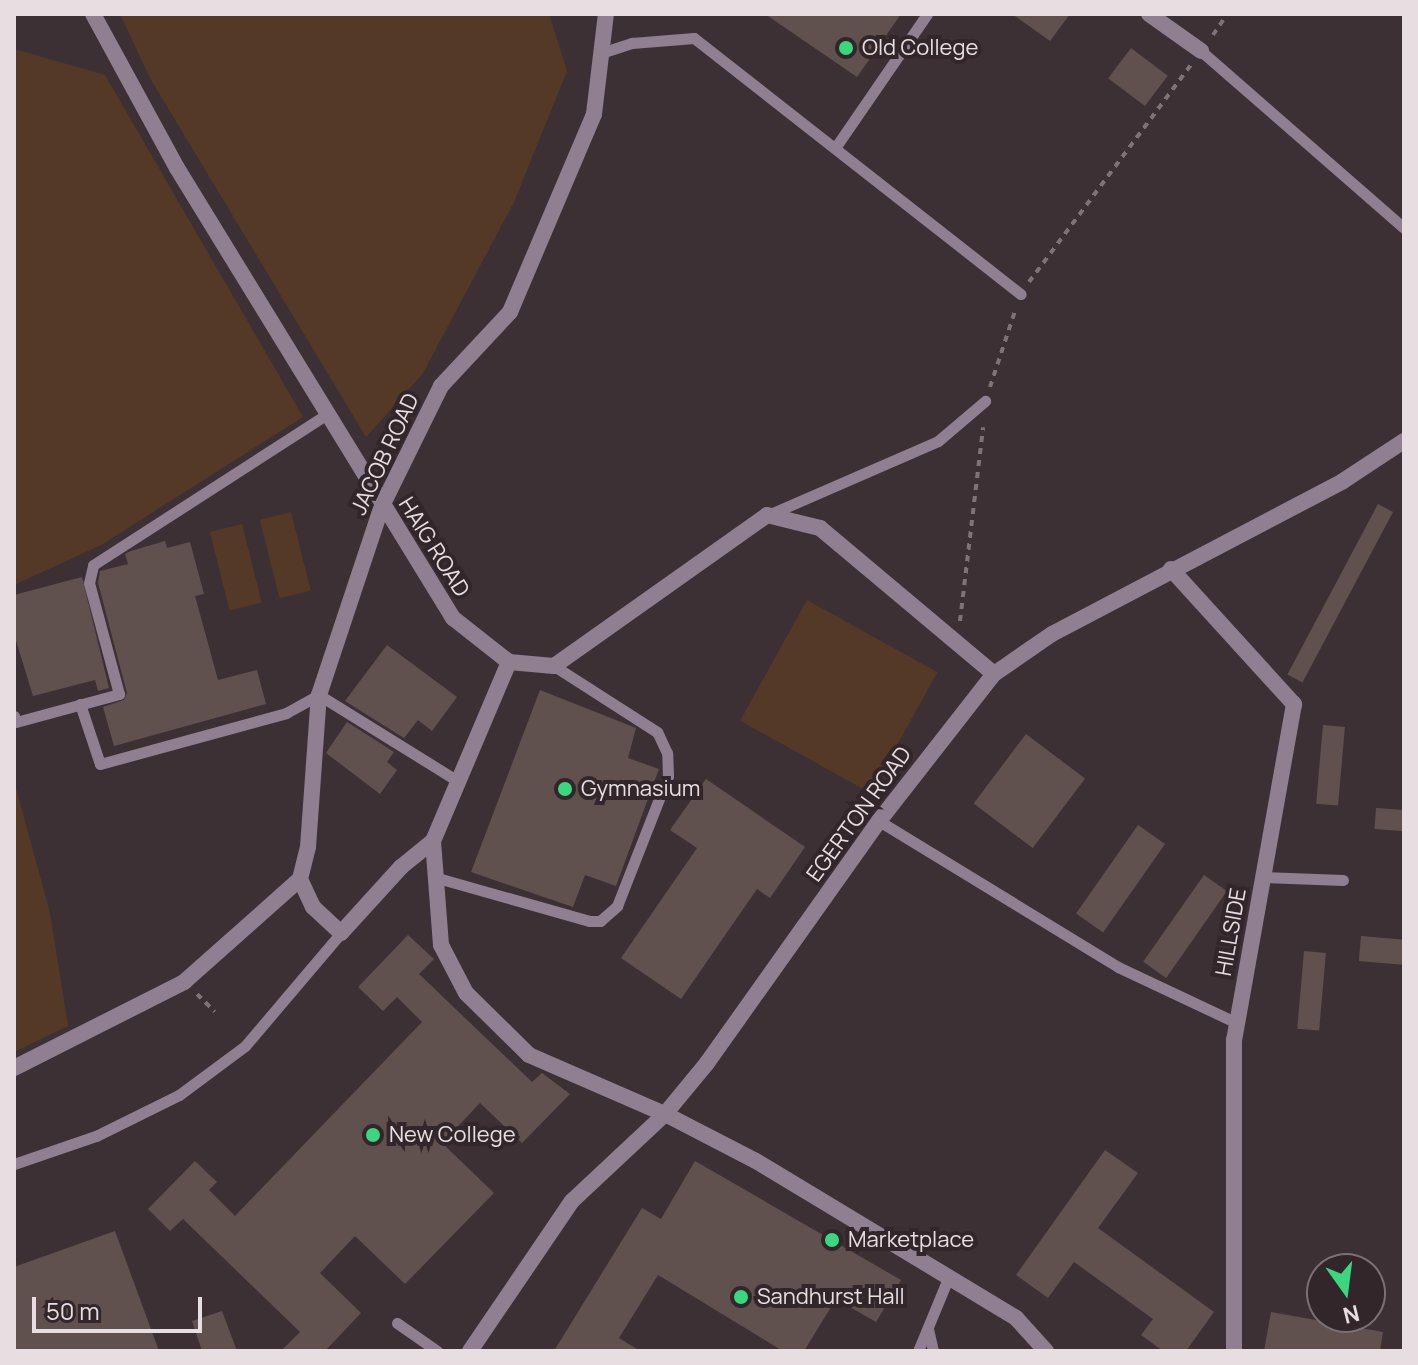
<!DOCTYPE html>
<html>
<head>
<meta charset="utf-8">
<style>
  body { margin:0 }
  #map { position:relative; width:1418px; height:1365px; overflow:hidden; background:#3d3035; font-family:Manrope,sans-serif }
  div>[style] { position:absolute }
  .green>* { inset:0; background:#543a26; transform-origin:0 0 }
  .building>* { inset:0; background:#60514f; transform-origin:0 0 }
  .path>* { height:4px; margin-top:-2px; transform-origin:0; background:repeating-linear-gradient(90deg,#7e7377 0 6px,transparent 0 12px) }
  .lane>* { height:11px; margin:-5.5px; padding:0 5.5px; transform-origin:5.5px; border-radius:5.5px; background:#8f7f91 }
  .street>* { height:16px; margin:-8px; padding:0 8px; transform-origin:8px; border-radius:8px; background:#8f7f91 }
  .dots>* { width:22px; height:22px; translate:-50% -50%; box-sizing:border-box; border:4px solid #33262b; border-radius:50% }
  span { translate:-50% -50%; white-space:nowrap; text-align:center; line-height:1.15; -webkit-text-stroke:8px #33262b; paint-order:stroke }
  .poi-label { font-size:22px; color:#e6dee1 }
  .left { translate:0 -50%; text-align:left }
  .street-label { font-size:22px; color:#e6dee1 }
  .frame { position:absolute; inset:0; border:16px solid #e6dee1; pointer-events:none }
  .north { position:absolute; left:1306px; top:1253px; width:80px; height:80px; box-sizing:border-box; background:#33262b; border:2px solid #7b7074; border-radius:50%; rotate:166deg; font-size:22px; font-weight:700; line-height:32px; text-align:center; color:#e6dee1 }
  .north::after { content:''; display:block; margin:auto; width:28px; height:36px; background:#3bd77e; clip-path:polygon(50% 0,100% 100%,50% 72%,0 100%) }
  .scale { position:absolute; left:32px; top:1297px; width:170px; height:36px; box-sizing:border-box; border:4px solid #e6dee1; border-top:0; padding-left:10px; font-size:24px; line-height:28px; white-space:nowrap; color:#e6dee1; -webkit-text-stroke:6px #33262b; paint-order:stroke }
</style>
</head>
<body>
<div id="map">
  <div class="green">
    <i style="clip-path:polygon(120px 14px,549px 14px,567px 71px,514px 202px,423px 373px,366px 437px,150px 78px)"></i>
    <i style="clip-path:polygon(14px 49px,105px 75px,303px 417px,101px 545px,14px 585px)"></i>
    <i style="left:291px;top:512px;width:81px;height:32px;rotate:76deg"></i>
    <i style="left:242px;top:524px;width:81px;height:33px;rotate:76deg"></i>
    <i style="left:807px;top:600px;width:149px;height:138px;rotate:29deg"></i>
    <i style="clip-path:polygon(14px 781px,50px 913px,68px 1026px,14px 1052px)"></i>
  </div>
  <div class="building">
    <i style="clip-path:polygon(765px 14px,901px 14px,857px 77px)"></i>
    <i style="clip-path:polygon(1012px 14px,1070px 14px,1050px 41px)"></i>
    <i style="left:1131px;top:48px;width:46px;height:38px;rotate:37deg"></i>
    <i style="left:1378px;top:504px;width:17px;height:193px;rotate:28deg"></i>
    <i style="clip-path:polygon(165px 541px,167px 548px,190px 542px,204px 594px,195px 596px,218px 680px,257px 670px,266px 704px,114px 746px,103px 707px,124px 700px,127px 693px,98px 583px,100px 571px,128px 564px,125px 554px,131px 551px)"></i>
    <i style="clip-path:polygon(82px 577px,109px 688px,98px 691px,95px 680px,33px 696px,14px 634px,14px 595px)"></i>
    <i style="clip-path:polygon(387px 645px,457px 697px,432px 731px,418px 720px,404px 738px,345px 701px)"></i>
    <i style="clip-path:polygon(540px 690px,636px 728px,628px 758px,659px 769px,616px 886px,585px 875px,573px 907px,471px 872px)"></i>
    <i style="clip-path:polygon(347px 722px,394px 752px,387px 762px,397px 770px,380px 794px,326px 753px)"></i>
    <i style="left:1323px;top:725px;width:22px;height:79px;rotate:5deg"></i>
    <i style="left:1026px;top:734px;width:74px;height:87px;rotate:37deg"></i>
    <i style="clip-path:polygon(706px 779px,805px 847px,770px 898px,757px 889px,681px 999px,621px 958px,697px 848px,670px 830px)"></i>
    <i style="left:1376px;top:808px;width:28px;height:21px;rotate:4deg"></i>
    <i style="left:1138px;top:825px;width:33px;height:108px;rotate:35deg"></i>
    <i style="left:1204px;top:875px;width:28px;height:106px;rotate:35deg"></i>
    <i style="clip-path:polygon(408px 935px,434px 959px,419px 974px,532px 1082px,542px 1073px,570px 1094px,522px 1143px,480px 1103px,442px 1143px,494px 1193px,405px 1284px,355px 1236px,320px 1273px,361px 1313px,325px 1351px,281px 1351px,300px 1332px,183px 1219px,170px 1231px,148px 1209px,195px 1161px,217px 1182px,209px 1190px,235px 1216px,422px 1022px,397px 997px,383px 1011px,358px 987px)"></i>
    <i style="left:1361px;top:936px;width:43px;height:25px;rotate:5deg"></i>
    <i style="left:1304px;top:951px;width:22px;height:78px;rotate:5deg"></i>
    <i style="clip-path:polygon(1105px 1150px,1138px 1173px,1098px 1228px,1214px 1312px,1186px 1351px,1163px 1351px,1141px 1335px,1153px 1319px,1074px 1262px,1048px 1298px,1016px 1275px)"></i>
    <i style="clip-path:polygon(695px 1161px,901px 1280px,876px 1322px,836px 1299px,804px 1351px,783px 1351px,658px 1275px,619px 1338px,640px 1351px,554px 1351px,642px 1208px,661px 1219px)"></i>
    <i style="clip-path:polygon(115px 1231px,159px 1351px,14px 1351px,14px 1267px)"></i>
    <i style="clip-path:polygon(222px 1311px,237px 1351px,202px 1351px,192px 1321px)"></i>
    <i style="clip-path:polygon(1271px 1312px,1383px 1332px,1380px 1351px,1264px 1351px)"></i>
  </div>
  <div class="path">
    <i style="left:1213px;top:35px;width:25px;rotate:-56deg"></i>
    <i style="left:1029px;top:282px;width:271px;rotate:-53.3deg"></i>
    <i style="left:990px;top:387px;width:83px;rotate:-71.8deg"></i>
    <i style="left:960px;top:621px;width:195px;rotate:-83.2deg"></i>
    <i style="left:197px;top:994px;width:25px;rotate:45deg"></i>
  </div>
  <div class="lane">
    <i style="left:1201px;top:51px;width:269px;rotate:41.1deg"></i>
    <i style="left:601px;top:53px;width:33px;rotate:-18deg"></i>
    <i style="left:632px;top:43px;width:62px;rotate:-4.6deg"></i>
    <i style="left:694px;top:38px;width:415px;rotate:38.1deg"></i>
    <i style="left:835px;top:148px;width:163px;rotate:-55.5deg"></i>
    <i style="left:768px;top:515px;width:185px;rotate:-23.5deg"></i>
    <i style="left:938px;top:441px;width:62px;rotate:-40.4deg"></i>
    <i style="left:80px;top:704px;width:63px;rotate:71.6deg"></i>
    <i style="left:100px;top:764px;width:193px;rotate:-15.3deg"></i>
    <i style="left:286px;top:713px;width:38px;rotate:-29deg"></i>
    <i style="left:319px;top:695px;width:161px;rotate:31.8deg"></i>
    <i style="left:14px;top:716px;width:6px;rotate:72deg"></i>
    <i style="left:16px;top:722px;width:107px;rotate:-15.2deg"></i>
    <i style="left:119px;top:694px;width:115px;rotate:-105.1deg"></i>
    <i style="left:89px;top:583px;width:18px;rotate:-77deg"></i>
    <i style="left:93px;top:565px;width:277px;rotate:-32.8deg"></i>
    <i style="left:879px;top:821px;width:280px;rotate:31.4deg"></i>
    <i style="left:1118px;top:967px;width:132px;rotate:25.2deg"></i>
    <i style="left:434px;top:877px;width:162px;rotate:15.8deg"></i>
    <i style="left:590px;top:921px;width:10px"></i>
    <i style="left:600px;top:921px;width:23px;rotate:-41deg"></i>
    <i style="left:617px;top:906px;width:140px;rotate:-68.6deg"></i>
    <i style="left:668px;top:776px;width:23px;rotate:-92deg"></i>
    <i style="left:667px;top:753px;width:23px;rotate:-115deg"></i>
    <i style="left:657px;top:732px;width:122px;rotate:-147.3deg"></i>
    <i style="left:1263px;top:877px;width:80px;rotate:2.1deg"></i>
    <i style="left:14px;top:1164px;width:87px;rotate:-18.9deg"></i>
    <i style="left:96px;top:1136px;width:93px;rotate:-26.3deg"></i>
    <i style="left:179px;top:1095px;width:82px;rotate:-36.6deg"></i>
    <i style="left:245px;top:1046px;width:148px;rotate:-49.7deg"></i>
    <i style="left:397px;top:1323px;width:49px;rotate:35deg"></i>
    <i style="left:928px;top:1329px;width:23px;rotate:77deg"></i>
    <i style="left:918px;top:1351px;width:81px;rotate:-67.5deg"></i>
  </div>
  <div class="street">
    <i style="left:93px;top:14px;width:175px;rotate:61.4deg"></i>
    <i style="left:177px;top:168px;width:528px;rotate:58.48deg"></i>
    <i style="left:453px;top:618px;width:71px;rotate:38.2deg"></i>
    <i style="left:509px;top:662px;width:45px;rotate:5.1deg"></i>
    <i style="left:554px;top:666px;width:261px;rotate:-35.3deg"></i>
    <i style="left:767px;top:515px;width:55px;rotate:13.8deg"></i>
    <i style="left:820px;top:528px;width:227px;rotate:40deg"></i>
    <i style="left:1149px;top:14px;width:64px;rotate:35.4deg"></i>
    <i style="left:1171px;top:569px;width:183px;rotate:47.7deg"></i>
    <i style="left:1294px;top:704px;width:341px;rotate:100.1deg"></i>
    <i style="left:1234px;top:1040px;width:311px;rotate:90deg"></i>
    <i style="left:509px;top:662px;width:194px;rotate:113deg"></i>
    <i style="left:433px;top:841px;width:104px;rotate:85.6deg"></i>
    <i style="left:441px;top:945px;width:54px;rotate:62.5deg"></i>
    <i style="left:466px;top:993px;width:88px;rotate:44.5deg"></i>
    <i style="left:529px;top:1055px;width:148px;rotate:23.5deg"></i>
    <i style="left:665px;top:1114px;width:102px;rotate:27.3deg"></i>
    <i style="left:756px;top:1161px;width:304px;rotate:31.1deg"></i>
    <i style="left:1016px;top:1318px;width:45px;rotate:47.7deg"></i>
    <i style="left:433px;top:841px;width:41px;rotate:140.9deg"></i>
    <i style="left:401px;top:867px;width:89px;rotate:132.3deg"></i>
    <i style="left:341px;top:933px;width:38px;rotate:-137deg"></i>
    <i style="left:313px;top:907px;width:31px;rotate:-115deg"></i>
    <i style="left:300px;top:879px;width:33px;rotate:-76deg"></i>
    <i style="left:308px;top:847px;width:152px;rotate:-85.9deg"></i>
    <i style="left:319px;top:695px;width:199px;rotate:-71.6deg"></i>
    <i style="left:382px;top:506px;width:134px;rotate:-63.8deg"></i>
    <i style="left:441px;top:386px;width:101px;rotate:-47deg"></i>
    <i style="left:510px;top:312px;width:215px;rotate:-67deg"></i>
    <i style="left:594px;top:114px;width:101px;rotate:-83.2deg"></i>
    <i style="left:14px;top:1068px;width:191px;rotate:-26.8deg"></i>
    <i style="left:184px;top:982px;width:155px;rotate:-41.6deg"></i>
    <i style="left:470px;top:1351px;width:181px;rotate:-55.8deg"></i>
    <i style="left:572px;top:1201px;width:127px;rotate:-43.1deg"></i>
    <i style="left:665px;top:1114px;width:66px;rotate:-50.5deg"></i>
    <i style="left:707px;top:1063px;width:297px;rotate:-54.6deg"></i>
    <i style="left:879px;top:821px;width:187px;rotate:-52deg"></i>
    <i style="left:994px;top:674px;width:70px;rotate:-34.6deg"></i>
    <i style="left:1052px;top:634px;width:329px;rotate:-27.7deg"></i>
    <i style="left:1343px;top:481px;width:73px;rotate:-33.3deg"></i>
  </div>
  <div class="dots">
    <i style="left:846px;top:48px;background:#3bd77e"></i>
    <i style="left:565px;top:789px;background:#3bd77e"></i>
    <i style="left:373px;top:1135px;background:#3bd77e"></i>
    <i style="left:832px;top:1240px;background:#3bd77e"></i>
    <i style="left:741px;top:1297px;background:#3bd77e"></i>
  </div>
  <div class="poi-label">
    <span class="left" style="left:862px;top:48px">Old College</span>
    <span class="left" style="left:581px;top:789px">Gymnasium</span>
    <span class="left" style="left:389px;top:1135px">New College</span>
    <span class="left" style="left:848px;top:1240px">Marketplace</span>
    <span class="left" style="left:757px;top:1297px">Sandhurst Hall</span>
  </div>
  <div class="street-label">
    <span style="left:385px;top:454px;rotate:-65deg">JACOB ROAD</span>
    <span style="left:434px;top:547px;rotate:58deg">HAIG ROAD</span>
    <span style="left:859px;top:814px;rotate:-54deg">EGERTON ROAD</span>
    <span style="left:1231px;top:932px;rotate:-80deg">HILLSIDE</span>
  </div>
  <div class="frame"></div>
  <div class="north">N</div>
  <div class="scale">50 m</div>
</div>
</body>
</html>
